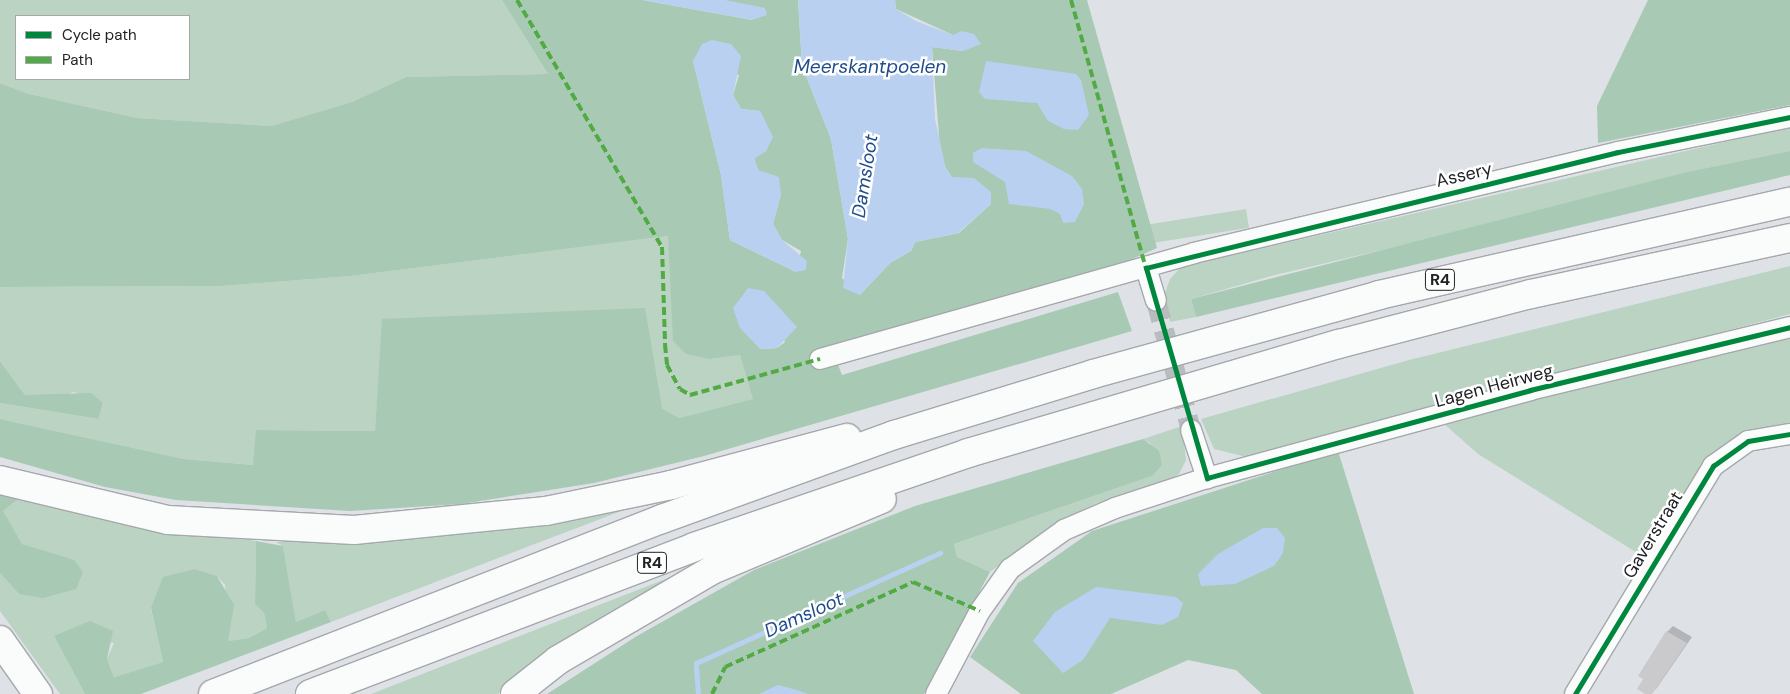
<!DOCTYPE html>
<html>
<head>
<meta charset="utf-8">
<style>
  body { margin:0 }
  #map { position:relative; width:1790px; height:694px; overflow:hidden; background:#dee2e6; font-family:"DM Sans",sans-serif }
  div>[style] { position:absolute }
  .green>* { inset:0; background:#bad3c3; transform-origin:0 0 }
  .forest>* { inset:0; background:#a8c9b3 }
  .water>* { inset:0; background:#bad0f0 }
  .shadow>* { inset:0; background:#0003 }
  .stream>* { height:5px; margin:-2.5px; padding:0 2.5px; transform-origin:2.5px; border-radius:2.5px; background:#bad0f0 }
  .building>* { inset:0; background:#cacacd }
  .minor-tunnel>* { height:20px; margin-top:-10px; transform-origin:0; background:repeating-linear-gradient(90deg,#b8bcbf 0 20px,transparent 0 30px) }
  .roads { filter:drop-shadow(1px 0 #a5a8ab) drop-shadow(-1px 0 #a5a8ab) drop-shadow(0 1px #a5a8ab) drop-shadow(0 -1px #a5a8ab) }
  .minor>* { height:20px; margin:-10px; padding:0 10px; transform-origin:10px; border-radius:10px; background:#fafbfb }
  .motorway>* { height:28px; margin:-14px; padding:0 14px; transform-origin:14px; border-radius:14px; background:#fafbfb }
  .quiet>* { height:4px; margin-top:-2px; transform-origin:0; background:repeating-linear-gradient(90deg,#52aa44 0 8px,transparent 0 12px) }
  .cycleway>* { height:5px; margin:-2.5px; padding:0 2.5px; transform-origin:2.5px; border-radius:2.5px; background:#00873e }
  span { translate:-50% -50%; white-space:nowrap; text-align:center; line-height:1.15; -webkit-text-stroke:5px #fff; paint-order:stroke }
  .shield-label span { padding:1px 4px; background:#fff; border:1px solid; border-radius:4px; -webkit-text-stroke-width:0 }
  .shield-label { font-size:16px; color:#202325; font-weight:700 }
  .street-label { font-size:18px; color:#202325 }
  .water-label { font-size:19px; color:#1f4d8c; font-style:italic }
  .legend { position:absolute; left:15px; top:15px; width:175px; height:65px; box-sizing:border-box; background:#fff; border:1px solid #a6a7a8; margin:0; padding:6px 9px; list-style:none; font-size:15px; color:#202325 }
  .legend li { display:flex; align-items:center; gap:10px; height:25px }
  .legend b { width:25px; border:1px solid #a6a7a8 }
</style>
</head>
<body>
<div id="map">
  <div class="green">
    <i style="clip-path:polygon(evenodd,0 0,502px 0,548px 74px,406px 77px,352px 102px,271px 126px,137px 118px,29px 94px,0 83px,0 0,16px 16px,189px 16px,189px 79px,16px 79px,16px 16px)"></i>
    <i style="clip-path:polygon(1790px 127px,1790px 151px,1687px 172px,1531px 215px,1275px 275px,1191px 299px,1196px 317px,1170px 322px,1164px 296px,1170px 279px,1181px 267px)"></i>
    <i style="left:1246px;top:209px;width:19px;height:99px;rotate:81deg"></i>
    <i style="clip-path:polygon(668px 236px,672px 279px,710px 359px,740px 355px,754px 399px,679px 418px,662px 408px,652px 369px,383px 319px,375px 431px,257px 430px,254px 465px,184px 459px,0 419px,0 403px,97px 419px,103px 403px,74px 392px,60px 397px,25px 395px,0 361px,0 287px,222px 286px,351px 276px)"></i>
    <i style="clip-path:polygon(1790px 266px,1790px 314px,1247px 457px,1214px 449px,1201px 419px,1409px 360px)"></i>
    <i style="clip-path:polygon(1790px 337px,1790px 423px,1726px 443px,1712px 457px,1647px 559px,1478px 454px,1442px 422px)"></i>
    <i style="clip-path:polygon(1182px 426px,1186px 460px,1179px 474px,1166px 482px,1097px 503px,1055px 523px,990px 572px,957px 557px,954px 544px,1152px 476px,1151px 444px,1143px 439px)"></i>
    <i style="clip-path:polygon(658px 497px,331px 622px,325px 610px,296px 622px,283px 546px,276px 542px,486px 531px)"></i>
    <i style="clip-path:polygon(18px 499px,123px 522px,256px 541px,255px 604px,264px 613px,267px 628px,249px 638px,228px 641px,225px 585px,217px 576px,195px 569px,151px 609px,163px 662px,114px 677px,107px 659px,114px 643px,54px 636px,85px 694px,60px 694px,0 611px,0 573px,19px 594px,46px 552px,22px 544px,9px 526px,3px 511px)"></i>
    <i style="clip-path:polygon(699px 566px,534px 666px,498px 694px,371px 694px)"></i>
  </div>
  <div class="forest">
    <i style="clip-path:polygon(evenodd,502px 0,642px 0,752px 20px,725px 0,798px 0,802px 66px,831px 139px,848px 239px,842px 278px,860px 295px,890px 263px,911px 251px,915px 242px,959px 233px,991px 204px,952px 177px,941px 161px,932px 47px,963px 51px,953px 35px,896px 9px,895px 0,1087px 0,1157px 248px,1114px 267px,831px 346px,842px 375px,1118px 292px,1132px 331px,704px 456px,594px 483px,461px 504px,350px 511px,176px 500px,105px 487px,0 457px,0 419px,184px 459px,253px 465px,256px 430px,375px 431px,382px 319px,645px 308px,662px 408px,679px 418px,753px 399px,740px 355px,710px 359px,686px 354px,673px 341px,668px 236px,351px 276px,222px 286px,0 287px,0 83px,29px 94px,137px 118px,271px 126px,352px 102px,406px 77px,548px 74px,502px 0,693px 61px,739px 75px,733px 95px,741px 109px,760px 111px,772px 137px,766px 151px,754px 158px,758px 170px,781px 194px,773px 224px,782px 240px,801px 251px,796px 272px,730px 240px,721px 175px,693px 61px,502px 0,764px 291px,785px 342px,777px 348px,760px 349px,764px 291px)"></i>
    <i style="clip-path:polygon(1648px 0,1790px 0,1790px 105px,1598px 143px,1597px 106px)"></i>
    <i style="clip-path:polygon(1790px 151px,1790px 175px,1196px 317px,1191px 299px,1687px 172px)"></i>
    <i style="clip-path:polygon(0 361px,25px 395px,91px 393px,103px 403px,98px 419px,0 403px)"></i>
    <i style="clip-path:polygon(1143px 439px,1159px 451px,1162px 465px,1152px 476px,954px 544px,957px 557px,990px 572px,924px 694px,547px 694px,637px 636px,754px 570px,915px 506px)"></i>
    <i style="clip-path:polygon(1338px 451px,1414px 694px,1262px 694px,1236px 670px,1188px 660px,1111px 694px,1021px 694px,970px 657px,1018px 583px,1092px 531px)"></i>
    <i style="clip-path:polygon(0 493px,18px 499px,3px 511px,22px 544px,74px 560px,83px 572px,76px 589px,43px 598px,19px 594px,0 573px)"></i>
    <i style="clip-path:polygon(256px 541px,283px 546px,296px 622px,325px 610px,331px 622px,141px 694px,85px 694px,54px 636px,90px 621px,113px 631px,107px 659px,114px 677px,163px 662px,151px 608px,163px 577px,195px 569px,217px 576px,234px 605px,228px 641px,249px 638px,267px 628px,264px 613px,255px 604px)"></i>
  </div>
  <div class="water">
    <i style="clip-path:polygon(642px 0,725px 0,765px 8px,767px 15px,752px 20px)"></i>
    <i style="clip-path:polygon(798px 0,895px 0,896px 9px,916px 21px,953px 35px,962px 31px,974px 34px,981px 44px,963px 51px,932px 47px,935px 119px,946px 169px,952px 177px,974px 178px,991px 192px,991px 204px,958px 233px,915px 242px,911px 251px,890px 263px,860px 295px,843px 288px,848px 239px,831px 139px,802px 66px)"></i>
    <i style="clip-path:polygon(712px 40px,731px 44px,741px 56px,733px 95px,741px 109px,760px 111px,773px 137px,766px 151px,754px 159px,758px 170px,779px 177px,781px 194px,773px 224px,782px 240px,807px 261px,806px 270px,796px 272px,730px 240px,721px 175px,693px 61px,702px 44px)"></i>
    <i style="clip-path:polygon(986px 61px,1076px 74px,1081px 80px,1089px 115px,1078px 130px,1064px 129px,1048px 121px,1037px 103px,985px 99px,979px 92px)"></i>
    <i style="clip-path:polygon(982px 148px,1026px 151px,1072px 176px,1082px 189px,1084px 204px,1075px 222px,1063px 223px,1060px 214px,1050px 209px,1009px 204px,1005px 182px,973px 162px,973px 153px)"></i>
    <i style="clip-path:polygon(748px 288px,764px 291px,797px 327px,777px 348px,760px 349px,740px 328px,733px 308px)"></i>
    <i style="clip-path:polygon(1263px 528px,1277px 528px,1285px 538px,1283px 553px,1274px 566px,1235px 584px,1201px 586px,1198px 574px,1218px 554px)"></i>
    <i style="clip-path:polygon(1096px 587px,1176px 597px,1183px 603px,1178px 617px,1162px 625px,1110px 618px,1083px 660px,1063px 673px,1033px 641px,1055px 612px)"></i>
    <i style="clip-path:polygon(778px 685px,797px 690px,808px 694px,759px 694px)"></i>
  </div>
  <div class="shadow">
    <i style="clip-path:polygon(1673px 626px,1692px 637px,1656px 689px,1647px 694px,1667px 632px)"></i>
  </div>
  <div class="stream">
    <i style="left:698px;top:694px;width:31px;rotate:-94deg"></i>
    <i style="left:696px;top:663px;width:268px;rotate:-24.3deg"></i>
  </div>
  <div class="building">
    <i style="clip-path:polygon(1666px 631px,1687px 643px,1652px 694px,1645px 694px,1637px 689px,1643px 679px,1638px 676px)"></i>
  </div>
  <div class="minor-tunnel">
    <i style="left:1156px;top:301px;width:134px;rotate:74.8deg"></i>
  </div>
  <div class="roads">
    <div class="minor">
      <i style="left:1146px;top:268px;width:34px;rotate:73deg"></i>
      <i style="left:820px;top:359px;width:389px;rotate:-15.8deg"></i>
      <i style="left:1194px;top:253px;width:436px;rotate:-13.4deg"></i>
      <i style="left:1618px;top:152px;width:176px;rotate:-11.5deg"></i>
      <i style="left:1191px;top:430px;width:51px;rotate:71.6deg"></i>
      <i style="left:936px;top:694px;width:94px;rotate:-62.1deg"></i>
      <i style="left:980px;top:611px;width:52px;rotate:-54.5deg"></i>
      <i style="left:1010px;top:569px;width:67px;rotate:-35.8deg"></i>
      <i style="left:1064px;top:530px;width:56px;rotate:-23.3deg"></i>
      <i style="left:1115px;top:508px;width:97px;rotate:-18.1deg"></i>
      <i style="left:1207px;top:478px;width:335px;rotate:-15.2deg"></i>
      <i style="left:1530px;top:390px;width:268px;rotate:-13.6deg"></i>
      <i style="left:1575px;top:694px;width:267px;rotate:-58.8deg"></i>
      <i style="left:1713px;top:466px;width:43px;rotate:-35.5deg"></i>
      <i style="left:1748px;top:441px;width:43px;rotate:-9.5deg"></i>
    </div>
    <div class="motorway">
      <i style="left:0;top:480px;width:173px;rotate:13.4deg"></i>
      <i style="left:168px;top:520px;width:186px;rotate:3.1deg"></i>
      <i style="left:354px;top:530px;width:193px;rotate:-5.7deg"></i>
      <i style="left:546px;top:511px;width:128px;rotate:-11.7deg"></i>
      <i style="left:671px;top:485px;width:182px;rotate:-15deg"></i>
      <i style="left:0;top:640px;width:66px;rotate:54.9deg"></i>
      <i style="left:213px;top:694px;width:482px;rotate:-21.3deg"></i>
      <i style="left:662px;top:519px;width:247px;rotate:-19.9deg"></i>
      <i style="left:894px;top:435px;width:208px;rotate:-17deg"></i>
      <i style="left:1093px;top:374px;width:297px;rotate:-15.4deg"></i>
      <i style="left:1379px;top:295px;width:421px;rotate:-12.8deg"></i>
      <i style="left:310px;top:694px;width:411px;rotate:-20.9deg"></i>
      <i style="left:694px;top:547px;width:290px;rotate:-18.9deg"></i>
      <i style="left:968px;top:453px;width:387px;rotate:-16.4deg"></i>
      <i style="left:1339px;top:344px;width:198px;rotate:-14.6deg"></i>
      <i style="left:1531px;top:294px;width:265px;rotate:-12.2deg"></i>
      <i style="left:515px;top:694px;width:55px;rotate:-38.3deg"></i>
      <i style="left:558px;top:660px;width:178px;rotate:-30.3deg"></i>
      <i style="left:712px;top:570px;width:184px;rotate:-22.7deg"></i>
    </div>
  </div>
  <div class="quiet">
    <i style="left:517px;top:0;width:286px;rotate:59.6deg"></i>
    <i style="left:662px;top:247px;width:98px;rotate:88.2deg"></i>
    <i style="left:665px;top:345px;width:20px;rotate:84deg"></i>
    <i style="left:667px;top:365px;width:27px;rotate:62deg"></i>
    <i style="left:680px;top:389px;width:12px;rotate:31deg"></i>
    <i style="left:690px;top:395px;width:135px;rotate:-15.5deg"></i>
    <i style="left:1071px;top:0;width:278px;rotate:74.4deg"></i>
    <i style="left:712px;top:694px;width:30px;rotate:-64deg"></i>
    <i style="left:725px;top:667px;width:206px;rotate:-24.3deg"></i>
    <i style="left:913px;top:582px;width:73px;rotate:23.4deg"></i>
  </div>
  <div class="cycleway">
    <i style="left:1790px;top:117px;width:176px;rotate:168.5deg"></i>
    <i style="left:1618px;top:152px;width:486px;rotate:166.2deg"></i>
    <i style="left:1146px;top:268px;width:219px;rotate:73.8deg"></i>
    <i style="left:1207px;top:478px;width:335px;rotate:-15.2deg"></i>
    <i style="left:1530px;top:390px;width:268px;rotate:-13.6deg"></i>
    <i style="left:1575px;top:694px;width:267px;rotate:-58.8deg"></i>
    <i style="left:1713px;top:466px;width:43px;rotate:-35.5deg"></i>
    <i style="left:1748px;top:441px;width:43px;rotate:-9.5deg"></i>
  </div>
  <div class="shield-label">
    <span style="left:1440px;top:280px">R4</span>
    <span style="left:652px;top:563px">R4</span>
  </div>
  <div class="street-label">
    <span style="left:1464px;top:175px;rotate:-13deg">Assery</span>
    <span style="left:1494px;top:386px;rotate:-15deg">Lagen Heirweg</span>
    <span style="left:1653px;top:535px;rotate:-59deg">Gaverstraat</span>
  </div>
  <div class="water-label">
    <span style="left:870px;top:67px">Meerskantpoelen</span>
    <span style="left:865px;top:176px;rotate:-81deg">Damsloot</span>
    <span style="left:804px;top:615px;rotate:-24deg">Damsloot</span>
  </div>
  <ul class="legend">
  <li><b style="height:6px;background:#00873e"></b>Cycle path</li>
  <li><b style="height:6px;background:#52aa44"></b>Path</li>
  </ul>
</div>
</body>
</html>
